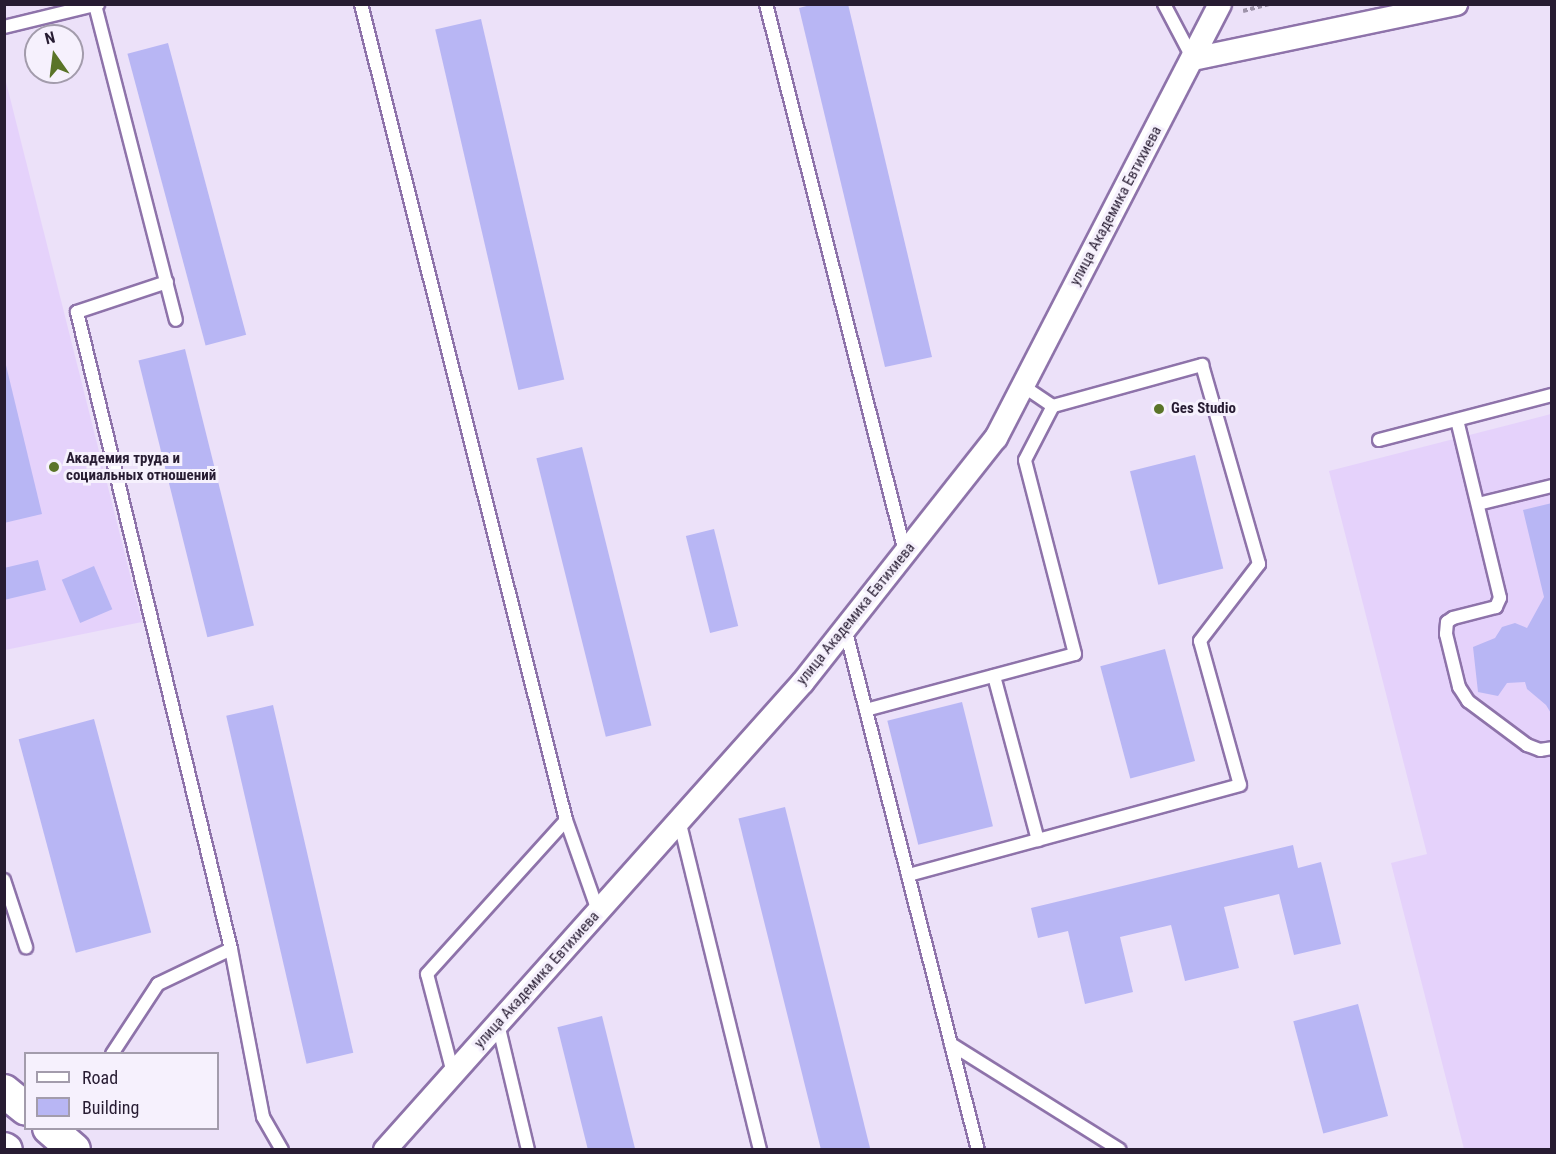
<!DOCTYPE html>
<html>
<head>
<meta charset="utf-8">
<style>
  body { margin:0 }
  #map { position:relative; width:1556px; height:1154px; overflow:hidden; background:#ece1f9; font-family:"Roboto Condensed",sans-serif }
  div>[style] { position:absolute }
  .built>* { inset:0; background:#e5d2fb }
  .building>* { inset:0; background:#b8b6f4; transform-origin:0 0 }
  .path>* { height:4px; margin-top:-2px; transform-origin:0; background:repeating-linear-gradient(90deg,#9e93aa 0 4.5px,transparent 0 7.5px) }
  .roads { filter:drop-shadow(2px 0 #8e73aa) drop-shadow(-2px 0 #8e73aa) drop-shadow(0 2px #8e73aa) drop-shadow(0 -2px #8e73aa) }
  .lane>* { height:12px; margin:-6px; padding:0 6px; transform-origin:6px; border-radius:6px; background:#fff }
  .street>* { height:22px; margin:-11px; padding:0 11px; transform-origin:11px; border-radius:11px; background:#fff }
  .secondary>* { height:32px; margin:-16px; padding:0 16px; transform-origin:16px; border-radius:16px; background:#fff }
  .dots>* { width:16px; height:16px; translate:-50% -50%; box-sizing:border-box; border:3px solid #f6f1fd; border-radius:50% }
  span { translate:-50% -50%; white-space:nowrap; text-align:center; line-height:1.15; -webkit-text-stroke:6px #f6f1fd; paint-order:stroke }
  .street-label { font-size:15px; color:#271c32 }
  .poi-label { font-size:15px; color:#271c32; font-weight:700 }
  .left { translate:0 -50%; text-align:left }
  .frame { position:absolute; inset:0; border:6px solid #271c32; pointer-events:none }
  .legend { position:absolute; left:24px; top:1052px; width:195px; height:78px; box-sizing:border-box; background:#f6f1fd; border:2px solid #a39cac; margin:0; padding:8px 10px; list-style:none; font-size:18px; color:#271c32 }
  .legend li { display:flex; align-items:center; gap:12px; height:30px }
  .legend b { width:30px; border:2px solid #a39cac }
  .north { position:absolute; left:24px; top:24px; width:60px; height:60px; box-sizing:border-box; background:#f6f1fd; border:2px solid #a39cac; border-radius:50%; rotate:346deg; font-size:16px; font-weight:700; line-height:24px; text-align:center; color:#271c32 }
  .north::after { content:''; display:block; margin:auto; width:21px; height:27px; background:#5a7428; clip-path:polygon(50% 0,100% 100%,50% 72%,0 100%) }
</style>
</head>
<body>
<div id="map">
  <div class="built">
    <i style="clip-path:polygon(4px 74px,142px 622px,5px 650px,4px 650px)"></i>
    <i style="clip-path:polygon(1551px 414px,1551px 1149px,1464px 1149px,1391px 863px,1427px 854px,1329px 471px)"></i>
  </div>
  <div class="building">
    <i style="clip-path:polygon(814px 4px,848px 4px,932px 357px,885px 367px,799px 8px)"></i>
    <i style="left:481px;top:19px;width:370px;height:47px;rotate:77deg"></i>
    <i style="left:168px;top:43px;width:302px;height:42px;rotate:75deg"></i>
    <i style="left:185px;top:349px;width:285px;height:48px;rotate:76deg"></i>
    <i style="clip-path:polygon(4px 357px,42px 514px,4px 523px)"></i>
    <i style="left:582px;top:447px;width:287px;height:47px;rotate:76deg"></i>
    <i style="left:1195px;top:455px;width:117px;height:67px;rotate:76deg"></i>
    <i style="clip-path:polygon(1552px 503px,1552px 715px,1546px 705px,1527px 689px,1525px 682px,1507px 683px,1498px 696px,1478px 692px,1473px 647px,1495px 638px,1502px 627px,1515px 623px,1527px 628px,1544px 597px,1523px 510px)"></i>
    <i style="left:714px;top:529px;width:100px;height:29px;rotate:76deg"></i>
    <i style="clip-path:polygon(38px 560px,46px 590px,4px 600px,4px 568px)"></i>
    <i style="left:94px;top:566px;width:47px;height:35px;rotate:67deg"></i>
    <i style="left:1165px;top:649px;width:116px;height:67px;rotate:75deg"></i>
    <i style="left:962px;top:702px;width:128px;height:77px;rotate:76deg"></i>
    <i style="left:273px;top:705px;width:357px;height:48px;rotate:77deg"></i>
    <i style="left:94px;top:719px;width:221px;height:78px;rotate:75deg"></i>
    <i style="left:785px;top:807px;width:353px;height:48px;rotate:76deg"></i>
    <i style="clip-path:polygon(1293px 845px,1298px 868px,1321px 862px,1341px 944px,1294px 955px,1279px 894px,1224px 907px,1239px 968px,1185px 981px,1171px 925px,1120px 937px,1133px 992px,1085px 1004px,1068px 931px,1038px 938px,1031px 908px)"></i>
    <i style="left:1358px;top:1004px;width:116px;height:67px;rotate:75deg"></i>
    <i style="left:602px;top:1016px;width:138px;height:46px;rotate:76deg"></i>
  </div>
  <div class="path">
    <i style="left:1243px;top:11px;width:28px;rotate:-15deg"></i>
  </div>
  <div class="roads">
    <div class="lane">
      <i style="left:361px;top:4px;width:841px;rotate:75.9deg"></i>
      <i style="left:566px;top:820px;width:96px;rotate:70.6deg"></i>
      <i style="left:766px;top:4px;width:565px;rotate:75.77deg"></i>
      <i style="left:1164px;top:4px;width:62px;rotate:62.2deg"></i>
      <i style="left:95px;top:5px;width:325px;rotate:75.6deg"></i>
      <i style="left:4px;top:27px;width:97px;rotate:-13.7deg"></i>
      <i style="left:167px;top:282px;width:95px;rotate:161.6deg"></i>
      <i style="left:77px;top:312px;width:655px;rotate:76.41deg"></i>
      <i style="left:231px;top:949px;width:171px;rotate:79.2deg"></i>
      <i style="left:263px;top:1117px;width:38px;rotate:60deg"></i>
      <i style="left:1023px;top:386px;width:36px;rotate:34deg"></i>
      <i style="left:1457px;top:420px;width:183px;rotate:76.4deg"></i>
      <i style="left:1500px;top:598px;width:10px;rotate:114deg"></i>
      <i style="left:1496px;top:607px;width:44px;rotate:165.7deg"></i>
      <i style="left:1453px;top:618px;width:7px;rotate:146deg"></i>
      <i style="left:1447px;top:622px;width:12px;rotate:95deg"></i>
      <i style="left:1446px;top:634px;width:55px;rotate:76.2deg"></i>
      <i style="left:1459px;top:687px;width:17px;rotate:57deg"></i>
      <i style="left:1468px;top:701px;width:74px;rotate:36.7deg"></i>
      <i style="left:1527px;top:745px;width:14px;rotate:21deg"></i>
      <i style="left:1540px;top:750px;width:12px;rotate:-9deg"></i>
      <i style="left:1379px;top:440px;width:179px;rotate:-14.6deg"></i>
      <i style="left:1478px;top:504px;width:76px;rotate:-13.7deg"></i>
      <i style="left:845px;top:628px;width:539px;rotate:75.71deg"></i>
      <i style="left:994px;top:676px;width:170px;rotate:75deg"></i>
      <i style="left:866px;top:710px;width:216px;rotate:-15deg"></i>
      <i style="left:1075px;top:654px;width:200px;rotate:-104.5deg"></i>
      <i style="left:1025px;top:460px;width:61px;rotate:-62.6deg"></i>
      <i style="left:1053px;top:406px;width:155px;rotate:-15.4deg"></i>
      <i style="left:1202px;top:365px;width:207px;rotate:74deg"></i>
      <i style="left:1259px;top:564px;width:97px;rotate:127.5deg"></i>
      <i style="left:1200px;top:641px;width:149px;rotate:74.5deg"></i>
      <i style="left:1240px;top:785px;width:344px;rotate:164.8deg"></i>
      <i style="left:679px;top:820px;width:340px;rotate:76.2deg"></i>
      <i style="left:4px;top:880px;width:71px;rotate:71.8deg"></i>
      <i style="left:498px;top:1024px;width:130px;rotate:76.6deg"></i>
      <i style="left:951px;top:1044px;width:199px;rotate:32.1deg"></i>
      <i style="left:112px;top:1054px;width:84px;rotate:-56.7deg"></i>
      <i style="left:158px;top:984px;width:81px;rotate:-25.6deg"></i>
      <i style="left:453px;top:1073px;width:102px;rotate:-104.7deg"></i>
      <i style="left:427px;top:974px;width:207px;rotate:-47.9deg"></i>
    </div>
    <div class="street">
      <i style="left:1193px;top:59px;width:269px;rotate:-11.8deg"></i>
      <i style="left:385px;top:1150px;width:627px;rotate:-48.23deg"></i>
      <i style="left:803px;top:682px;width:311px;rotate:-51.7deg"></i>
      <i style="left:996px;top:438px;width:488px;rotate:-62.7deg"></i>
    </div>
    <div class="secondary">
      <i style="left:4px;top:1091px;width:28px;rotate:39deg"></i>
      <i style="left:49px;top:1128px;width:33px;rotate:41deg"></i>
      <i style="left:4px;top:1149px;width:2px;rotate:27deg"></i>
    </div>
  </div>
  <div class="dots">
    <i style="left:1159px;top:409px;background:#5a7428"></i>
    <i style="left:54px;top:467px;background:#5a7428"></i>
  </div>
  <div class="street-label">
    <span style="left:1116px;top:206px;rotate:-62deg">улица Академика Евтихиева</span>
    <span style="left:856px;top:614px;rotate:-51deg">улица Академика Евтихиева</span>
    <span style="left:537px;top:980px;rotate:-48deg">улица Академика Евтихиева</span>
  </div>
  <div class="poi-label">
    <span class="left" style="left:1171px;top:409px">Ges Studio</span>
    <span class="left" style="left:66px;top:467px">Академия труда и<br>социальных отношений</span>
  </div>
  <div class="frame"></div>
  <ul class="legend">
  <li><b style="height:8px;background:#fff"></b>Road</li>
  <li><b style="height:16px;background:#b8b6f4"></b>Building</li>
  </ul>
  <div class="north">N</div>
</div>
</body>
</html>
